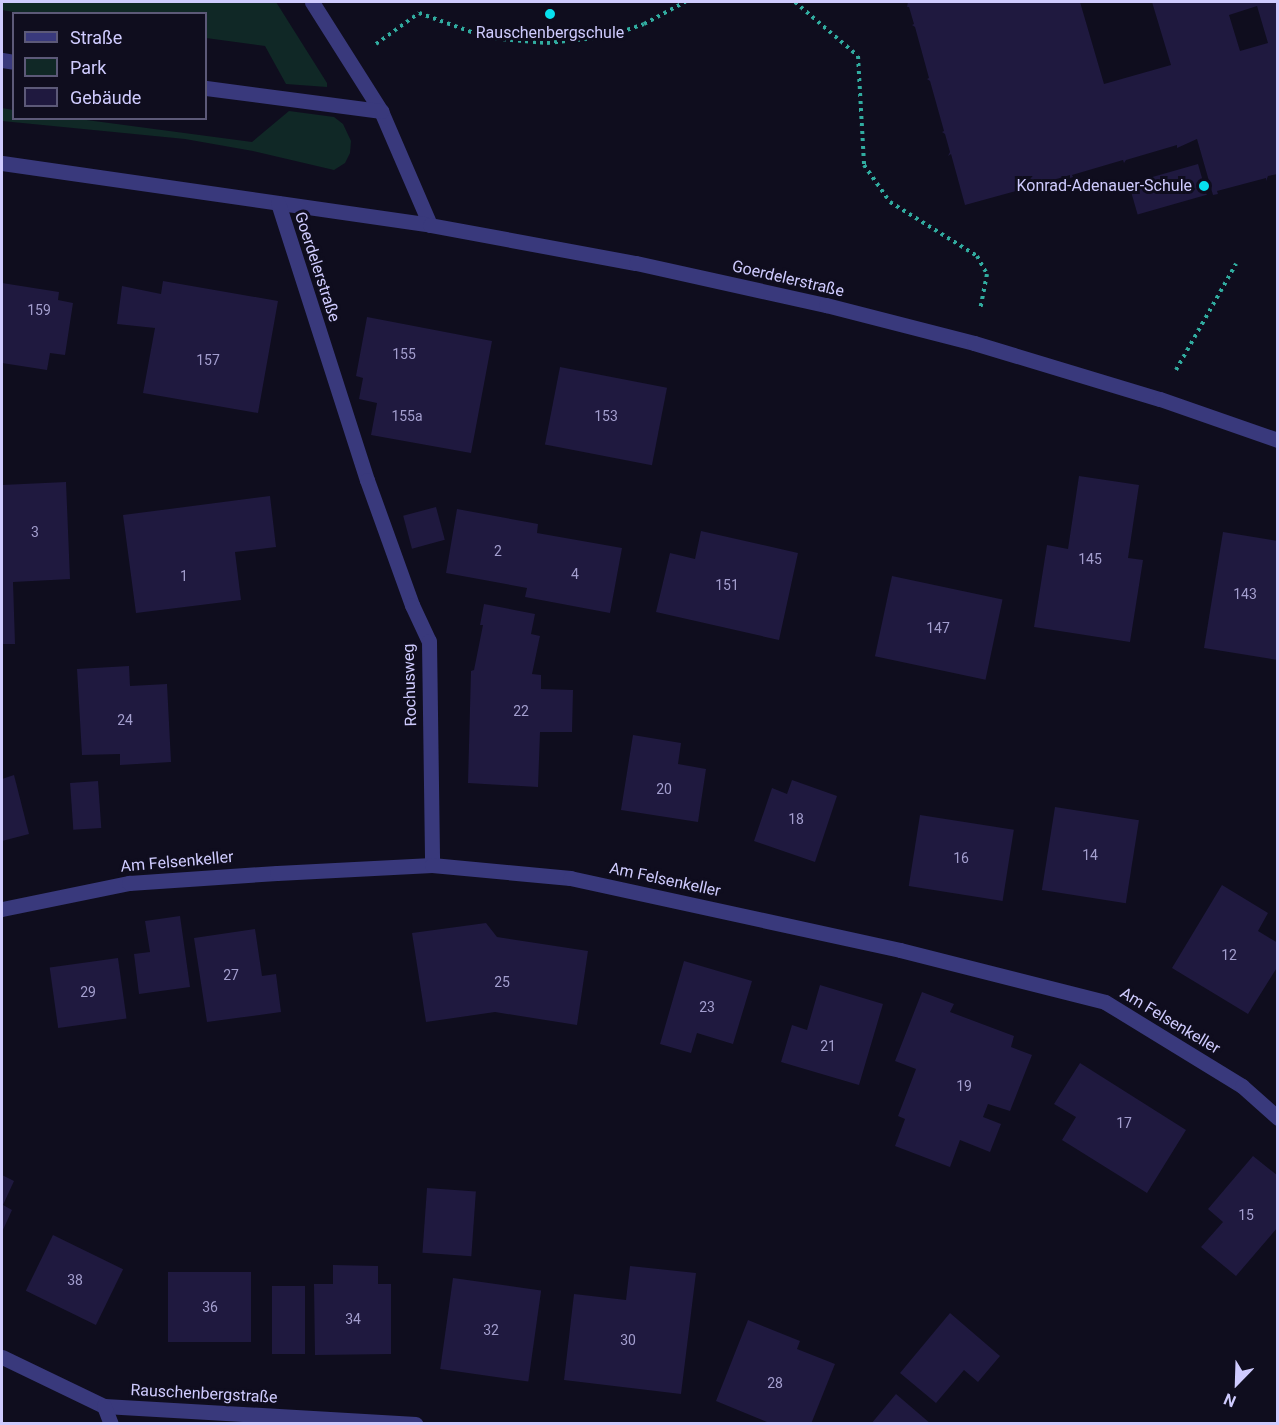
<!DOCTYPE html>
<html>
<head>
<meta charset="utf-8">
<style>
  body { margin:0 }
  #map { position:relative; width:1279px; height:1425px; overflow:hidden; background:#0f0d1e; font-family:Roboto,sans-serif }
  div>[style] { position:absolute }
  .green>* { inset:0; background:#102826 }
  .building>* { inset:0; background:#1f193f; transform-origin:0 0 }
  .path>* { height:4px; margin-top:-2px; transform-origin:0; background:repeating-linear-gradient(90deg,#31aca0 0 3px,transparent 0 7.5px) }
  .lane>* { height:15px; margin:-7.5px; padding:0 7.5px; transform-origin:7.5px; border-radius:7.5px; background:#39397c }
  .street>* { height:15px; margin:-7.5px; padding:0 7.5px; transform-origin:7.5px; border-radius:7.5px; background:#39397c }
  .dots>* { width:16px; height:16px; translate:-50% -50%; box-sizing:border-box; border:3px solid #0f0d1e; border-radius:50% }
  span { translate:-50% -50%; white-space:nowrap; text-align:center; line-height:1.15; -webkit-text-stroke:6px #0f0d1e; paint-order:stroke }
  .number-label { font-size:14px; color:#a39ece }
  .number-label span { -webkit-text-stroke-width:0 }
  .poi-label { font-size:16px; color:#cfcbfe }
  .right { translate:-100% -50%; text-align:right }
  .street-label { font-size:16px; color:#cfcbfe }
  .frame { position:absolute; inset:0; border:3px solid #cfcbfe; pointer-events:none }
  .legend { position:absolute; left:12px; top:12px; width:195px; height:108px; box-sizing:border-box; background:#0f0d1e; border:2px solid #5c5978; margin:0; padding:8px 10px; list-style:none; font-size:18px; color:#cfcbfe }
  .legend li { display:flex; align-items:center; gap:12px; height:30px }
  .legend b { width:30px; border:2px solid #5c5978 }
  .north { position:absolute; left:1207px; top:1353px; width:60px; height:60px; -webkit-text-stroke:4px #0f0d1e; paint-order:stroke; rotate:203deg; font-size:16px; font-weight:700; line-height:24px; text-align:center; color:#cfcbfe }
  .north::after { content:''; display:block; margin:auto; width:21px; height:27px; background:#cfcbfe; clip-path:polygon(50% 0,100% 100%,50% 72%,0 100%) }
</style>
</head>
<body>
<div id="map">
  <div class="green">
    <i style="clip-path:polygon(2px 2px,276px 2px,327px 83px,327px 87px,286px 84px,265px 46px,206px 38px,206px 14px,26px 14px,2px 10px)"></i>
    <i style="clip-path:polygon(2px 108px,13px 110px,14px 118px,79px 119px,252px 142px,289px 111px,334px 117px,343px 124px,351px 141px,350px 153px,345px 163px,334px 170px,253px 151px,185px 139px,2px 121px)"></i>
  </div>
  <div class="building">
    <i style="clip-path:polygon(evenodd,908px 2px,1080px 2px,1104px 84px,1171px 65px,1152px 2px,1278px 2px,1278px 174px,1268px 176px,1266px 181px,1266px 178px,1217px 191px,1218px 194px,1213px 195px,1197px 139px,1177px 148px,1177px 145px,1126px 160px,1124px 163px,1123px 160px,1072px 175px,1073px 177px,1070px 178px,1070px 175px,1019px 190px,1020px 193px,1016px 191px,965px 205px,951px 154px,948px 156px,950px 152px,945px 134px,942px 132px,944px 131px,930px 81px,927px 79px,929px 78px,915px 27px,912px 25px,914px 24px,909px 7px,907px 7px,908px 2px,1257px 6px,1268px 43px,1240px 51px,1229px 15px,1257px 6px)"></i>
    <i style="left:1198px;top:164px;width:32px;height:72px;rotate:74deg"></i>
    <i style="clip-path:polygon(163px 281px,278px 301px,258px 413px,143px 393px,155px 328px,117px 324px,122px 286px,161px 294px)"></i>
    <i style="clip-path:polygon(2px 283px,59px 292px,58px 300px,73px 303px,65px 355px,50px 353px,47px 370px,2px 363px)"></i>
    <i style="clip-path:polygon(367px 317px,492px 341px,471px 453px,371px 435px,377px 403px,359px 399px,363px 378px,356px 376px)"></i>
    <i style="left:560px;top:367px;width:109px;height:79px;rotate:11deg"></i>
    <i style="clip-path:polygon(1079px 476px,1139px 485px,1128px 558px,1143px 560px,1130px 642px,1034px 627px,1047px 545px,1068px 549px)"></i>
    <i style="clip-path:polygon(66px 482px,70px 579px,13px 582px,15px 644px,2px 644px,2px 485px)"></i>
    <i style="clip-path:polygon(270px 496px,276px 547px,235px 552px,241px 600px,136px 613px,123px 515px)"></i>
    <i style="left:436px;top:507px;width:34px;height:34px;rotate:75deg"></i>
    <i style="clip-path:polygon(457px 509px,538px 524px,537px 533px,622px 548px,610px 613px,525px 597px,527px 588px,446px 573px)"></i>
    <i style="clip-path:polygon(701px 531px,798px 553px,779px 640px,656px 612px,670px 553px,695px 559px)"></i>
    <i style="clip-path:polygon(1223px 532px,1278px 541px,1278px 660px,1204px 648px)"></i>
    <i style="left:892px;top:576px;width:113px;height:82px;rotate:12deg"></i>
    <i style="clip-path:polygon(484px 604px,535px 614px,531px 634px,540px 636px,532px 674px,541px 675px,541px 689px,573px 690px,572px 732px,540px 732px,538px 787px,468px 783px,471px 671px,474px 670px,483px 625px,480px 625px)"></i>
    <i style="clip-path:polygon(129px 666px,130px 686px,167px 684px,171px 762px,120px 765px,120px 754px,82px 755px,77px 669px)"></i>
    <i style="clip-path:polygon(633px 735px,681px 743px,678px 764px,706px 769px,698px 822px,621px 810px)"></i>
    <i style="clip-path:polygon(14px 775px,29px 834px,2px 841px,2px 779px)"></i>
    <i style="clip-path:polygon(792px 780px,837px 796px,815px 862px,754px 841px,772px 788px,787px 794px)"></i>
    <i style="left:98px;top:781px;width:47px;height:28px;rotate:86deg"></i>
    <i style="left:1055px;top:807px;width:85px;height:84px;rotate:9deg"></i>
    <i style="left:920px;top:815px;width:95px;height:72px;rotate:9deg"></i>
    <i style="clip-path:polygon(1222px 885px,1268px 913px,1258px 931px,1278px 943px,1278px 966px,1248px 1014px,1172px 968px)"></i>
    <i style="clip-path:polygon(180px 916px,190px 987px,139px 994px,134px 954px,150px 952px,145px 921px)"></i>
    <i style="clip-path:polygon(486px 923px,497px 937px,588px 951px,577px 1025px,495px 1012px,426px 1022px,412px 933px)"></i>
    <i style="clip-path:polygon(255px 929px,262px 976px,276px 974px,281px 1012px,207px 1022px,194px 938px)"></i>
    <i style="left:118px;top:958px;width:61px;height:69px;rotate:82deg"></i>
    <i style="clip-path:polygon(684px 961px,752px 981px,733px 1044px,697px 1033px,691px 1053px,660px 1044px)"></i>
    <i style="clip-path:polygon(820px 985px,883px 1004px,859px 1085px,781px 1062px,792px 1025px,807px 1030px)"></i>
    <i style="clip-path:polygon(922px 992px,954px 1004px,950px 1012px,1014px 1036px,1011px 1047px,1032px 1055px,1010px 1111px,988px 1104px,983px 1117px,1001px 1124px,990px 1152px,960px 1140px,950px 1167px,895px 1146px,905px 1119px,898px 1116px,916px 1069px,895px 1061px)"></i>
    <i style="clip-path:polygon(1080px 1063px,1186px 1130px,1147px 1193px,1062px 1140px,1076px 1117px,1054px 1104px)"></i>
    <i style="clip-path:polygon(1253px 1156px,1278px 1176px,1278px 1227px,1236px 1276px,1201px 1247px,1223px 1222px,1208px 1209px)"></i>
    <i style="clip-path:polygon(2px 1175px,14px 1181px,3px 1205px,12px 1210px,2px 1232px)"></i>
    <i style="left:427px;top:1188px;width:49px;height:65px;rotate:4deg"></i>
    <i style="left:53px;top:1235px;width:78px;height:62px;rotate:26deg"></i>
    <i style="clip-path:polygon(333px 1265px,378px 1266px,378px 1284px,391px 1284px,391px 1354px,315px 1355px,314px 1284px,333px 1284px)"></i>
    <i style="clip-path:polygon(630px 1266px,696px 1273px,681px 1394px,564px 1380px,574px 1294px,626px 1300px)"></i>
    <i style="left:168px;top:1272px;width:83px;height:70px"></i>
    <i style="left:453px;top:1278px;width:89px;height:92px;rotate:8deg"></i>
    <i style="left:272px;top:1286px;width:33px;height:68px"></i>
    <i style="clip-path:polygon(950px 1313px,1000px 1356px,978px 1382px,964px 1370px,936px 1403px,900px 1373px)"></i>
    <i style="clip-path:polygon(748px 1320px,800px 1341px,797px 1349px,835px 1364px,811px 1424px,772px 1424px,716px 1401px)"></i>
    <i style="clip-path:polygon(896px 1394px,931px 1424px,871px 1424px)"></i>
  </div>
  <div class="path">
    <i style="left:795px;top:2px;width:83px;rotate:40.6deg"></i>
    <i style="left:858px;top:56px;width:109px;rotate:86.8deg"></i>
    <i style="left:864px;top:165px;width:45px;rotate:54.9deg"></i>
    <i style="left:890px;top:202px;width:102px;rotate:31.8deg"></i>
    <i style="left:977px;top:256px;width:21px;rotate:61deg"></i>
    <i style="left:987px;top:274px;width:37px;rotate:101deg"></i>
    <i style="left:376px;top:44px;width:53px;rotate:-35.8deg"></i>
    <i style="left:419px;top:13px;width:73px;rotate:19.9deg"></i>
    <i style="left:488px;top:38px;width:59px;rotate:4.8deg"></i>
    <i style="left:547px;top:43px;width:59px;rotate:-5.8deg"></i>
    <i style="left:606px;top:37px;width:40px;rotate:-18.9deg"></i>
    <i style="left:644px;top:24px;width:47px;rotate:-28.2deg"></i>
    <i style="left:1176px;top:370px;width:122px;rotate:-60.5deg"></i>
  </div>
  <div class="lane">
    <i style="left:312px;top:2px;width:129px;rotate:57.7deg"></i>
    <i style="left:381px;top:111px;width:124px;rotate:66.7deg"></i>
    <i style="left:2px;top:60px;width:12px;rotate:9deg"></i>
    <i style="left:206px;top:88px;width:177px;rotate:7.5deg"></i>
  </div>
  <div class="street">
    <i style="left:2px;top:163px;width:432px;rotate:8.2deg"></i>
    <i style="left:430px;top:225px;width:209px;rotate:10.5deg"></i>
    <i style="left:636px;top:263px;width:195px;rotate:12.5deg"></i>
    <i style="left:826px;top:305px;width:153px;rotate:14.4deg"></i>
    <i style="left:974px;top:343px;width:194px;rotate:16.8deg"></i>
    <i style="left:1160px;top:399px;width:125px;rotate:19.2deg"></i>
    <i style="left:278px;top:203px;width:291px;rotate:72.2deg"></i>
    <i style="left:367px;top:480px;width:133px;rotate:70.2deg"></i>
    <i style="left:412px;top:605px;width:40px;rotate:65deg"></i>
    <i style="left:429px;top:641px;width:224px;rotate:89.2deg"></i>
    <i style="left:2px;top:909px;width:130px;rotate:-11.6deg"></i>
    <i style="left:129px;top:883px;width:148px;rotate:-3.9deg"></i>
    <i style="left:277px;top:873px;width:155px;rotate:-3deg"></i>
    <i style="left:432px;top:865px;width:139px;rotate:5.4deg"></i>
    <i style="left:570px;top:878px;width:338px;rotate:12.3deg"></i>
    <i style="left:900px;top:950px;width:211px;rotate:14.2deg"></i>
    <i style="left:1105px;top:1002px;width:161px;rotate:31.5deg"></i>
    <i style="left:1242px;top:1086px;width:48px;rotate:41.6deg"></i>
    <i style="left:2px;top:1357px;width:113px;rotate:25.7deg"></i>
    <i style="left:104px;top:1406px;width:312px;rotate:3.3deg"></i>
    <i style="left:104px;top:1406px;width:19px;rotate:69deg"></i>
  </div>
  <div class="dots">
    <i style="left:550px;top:14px;background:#07e1ee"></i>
    <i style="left:1204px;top:186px;background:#07e1ee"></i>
  </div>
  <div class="number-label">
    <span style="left:39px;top:310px">159</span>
    <span style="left:404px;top:354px">155</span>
    <span style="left:208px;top:360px">157</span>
    <span style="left:407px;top:416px">155a</span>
    <span style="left:606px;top:416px">153</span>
    <span style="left:35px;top:532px">3</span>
    <span style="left:498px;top:551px">2</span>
    <span style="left:1090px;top:559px">145</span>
    <span style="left:575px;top:574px">4</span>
    <span style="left:184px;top:576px">1</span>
    <span style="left:727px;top:585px">151</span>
    <span style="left:1245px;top:594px">143</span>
    <span style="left:938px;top:628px">147</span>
    <span style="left:521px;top:711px">22</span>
    <span style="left:125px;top:720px">24</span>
    <span style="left:664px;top:789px">20</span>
    <span style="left:796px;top:819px">18</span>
    <span style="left:1090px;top:855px">14</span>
    <span style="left:961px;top:858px">16</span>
    <span style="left:1229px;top:955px">12</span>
    <span style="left:231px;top:975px">27</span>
    <span style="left:502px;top:982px">25</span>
    <span style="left:88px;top:992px">29</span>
    <span style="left:707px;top:1007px">23</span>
    <span style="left:828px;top:1046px">21</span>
    <span style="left:964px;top:1086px">19</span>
    <span style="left:1124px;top:1123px">17</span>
    <span style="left:1246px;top:1215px">15</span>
    <span style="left:75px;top:1280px">38</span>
    <span style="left:210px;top:1307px">36</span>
    <span style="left:353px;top:1319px">34</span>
    <span style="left:491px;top:1330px">32</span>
    <span style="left:628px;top:1340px">30</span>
    <span style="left:775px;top:1383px">28</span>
  </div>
  <div class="poi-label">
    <span style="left:550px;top:33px">Rauschenbergschule</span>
    <span class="right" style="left:1192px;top:186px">Konrad-Adenauer-Schule</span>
  </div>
  <div class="street-label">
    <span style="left:317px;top:267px;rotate:72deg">Goerdelerstraße</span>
    <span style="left:788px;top:279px;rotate:13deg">Goerdelerstraße</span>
    <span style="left:410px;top:685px;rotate:-92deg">Rochusweg</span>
    <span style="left:177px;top:862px;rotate:-5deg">Am Felsenkeller</span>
    <span style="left:665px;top:880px;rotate:12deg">Am Felsenkeller</span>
    <span style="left:1170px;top:1021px;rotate:31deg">Am Felsenkeller</span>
    <span style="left:204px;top:1394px;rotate:3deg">Rauschenbergstraße</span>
  </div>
  <div class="frame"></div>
  <ul class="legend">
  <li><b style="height:8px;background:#39397c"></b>Straße</li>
  <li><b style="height:16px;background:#102826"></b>Park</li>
  <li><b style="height:16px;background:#1f193f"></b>Gebäude</li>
  </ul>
  <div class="north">N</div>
</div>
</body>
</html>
